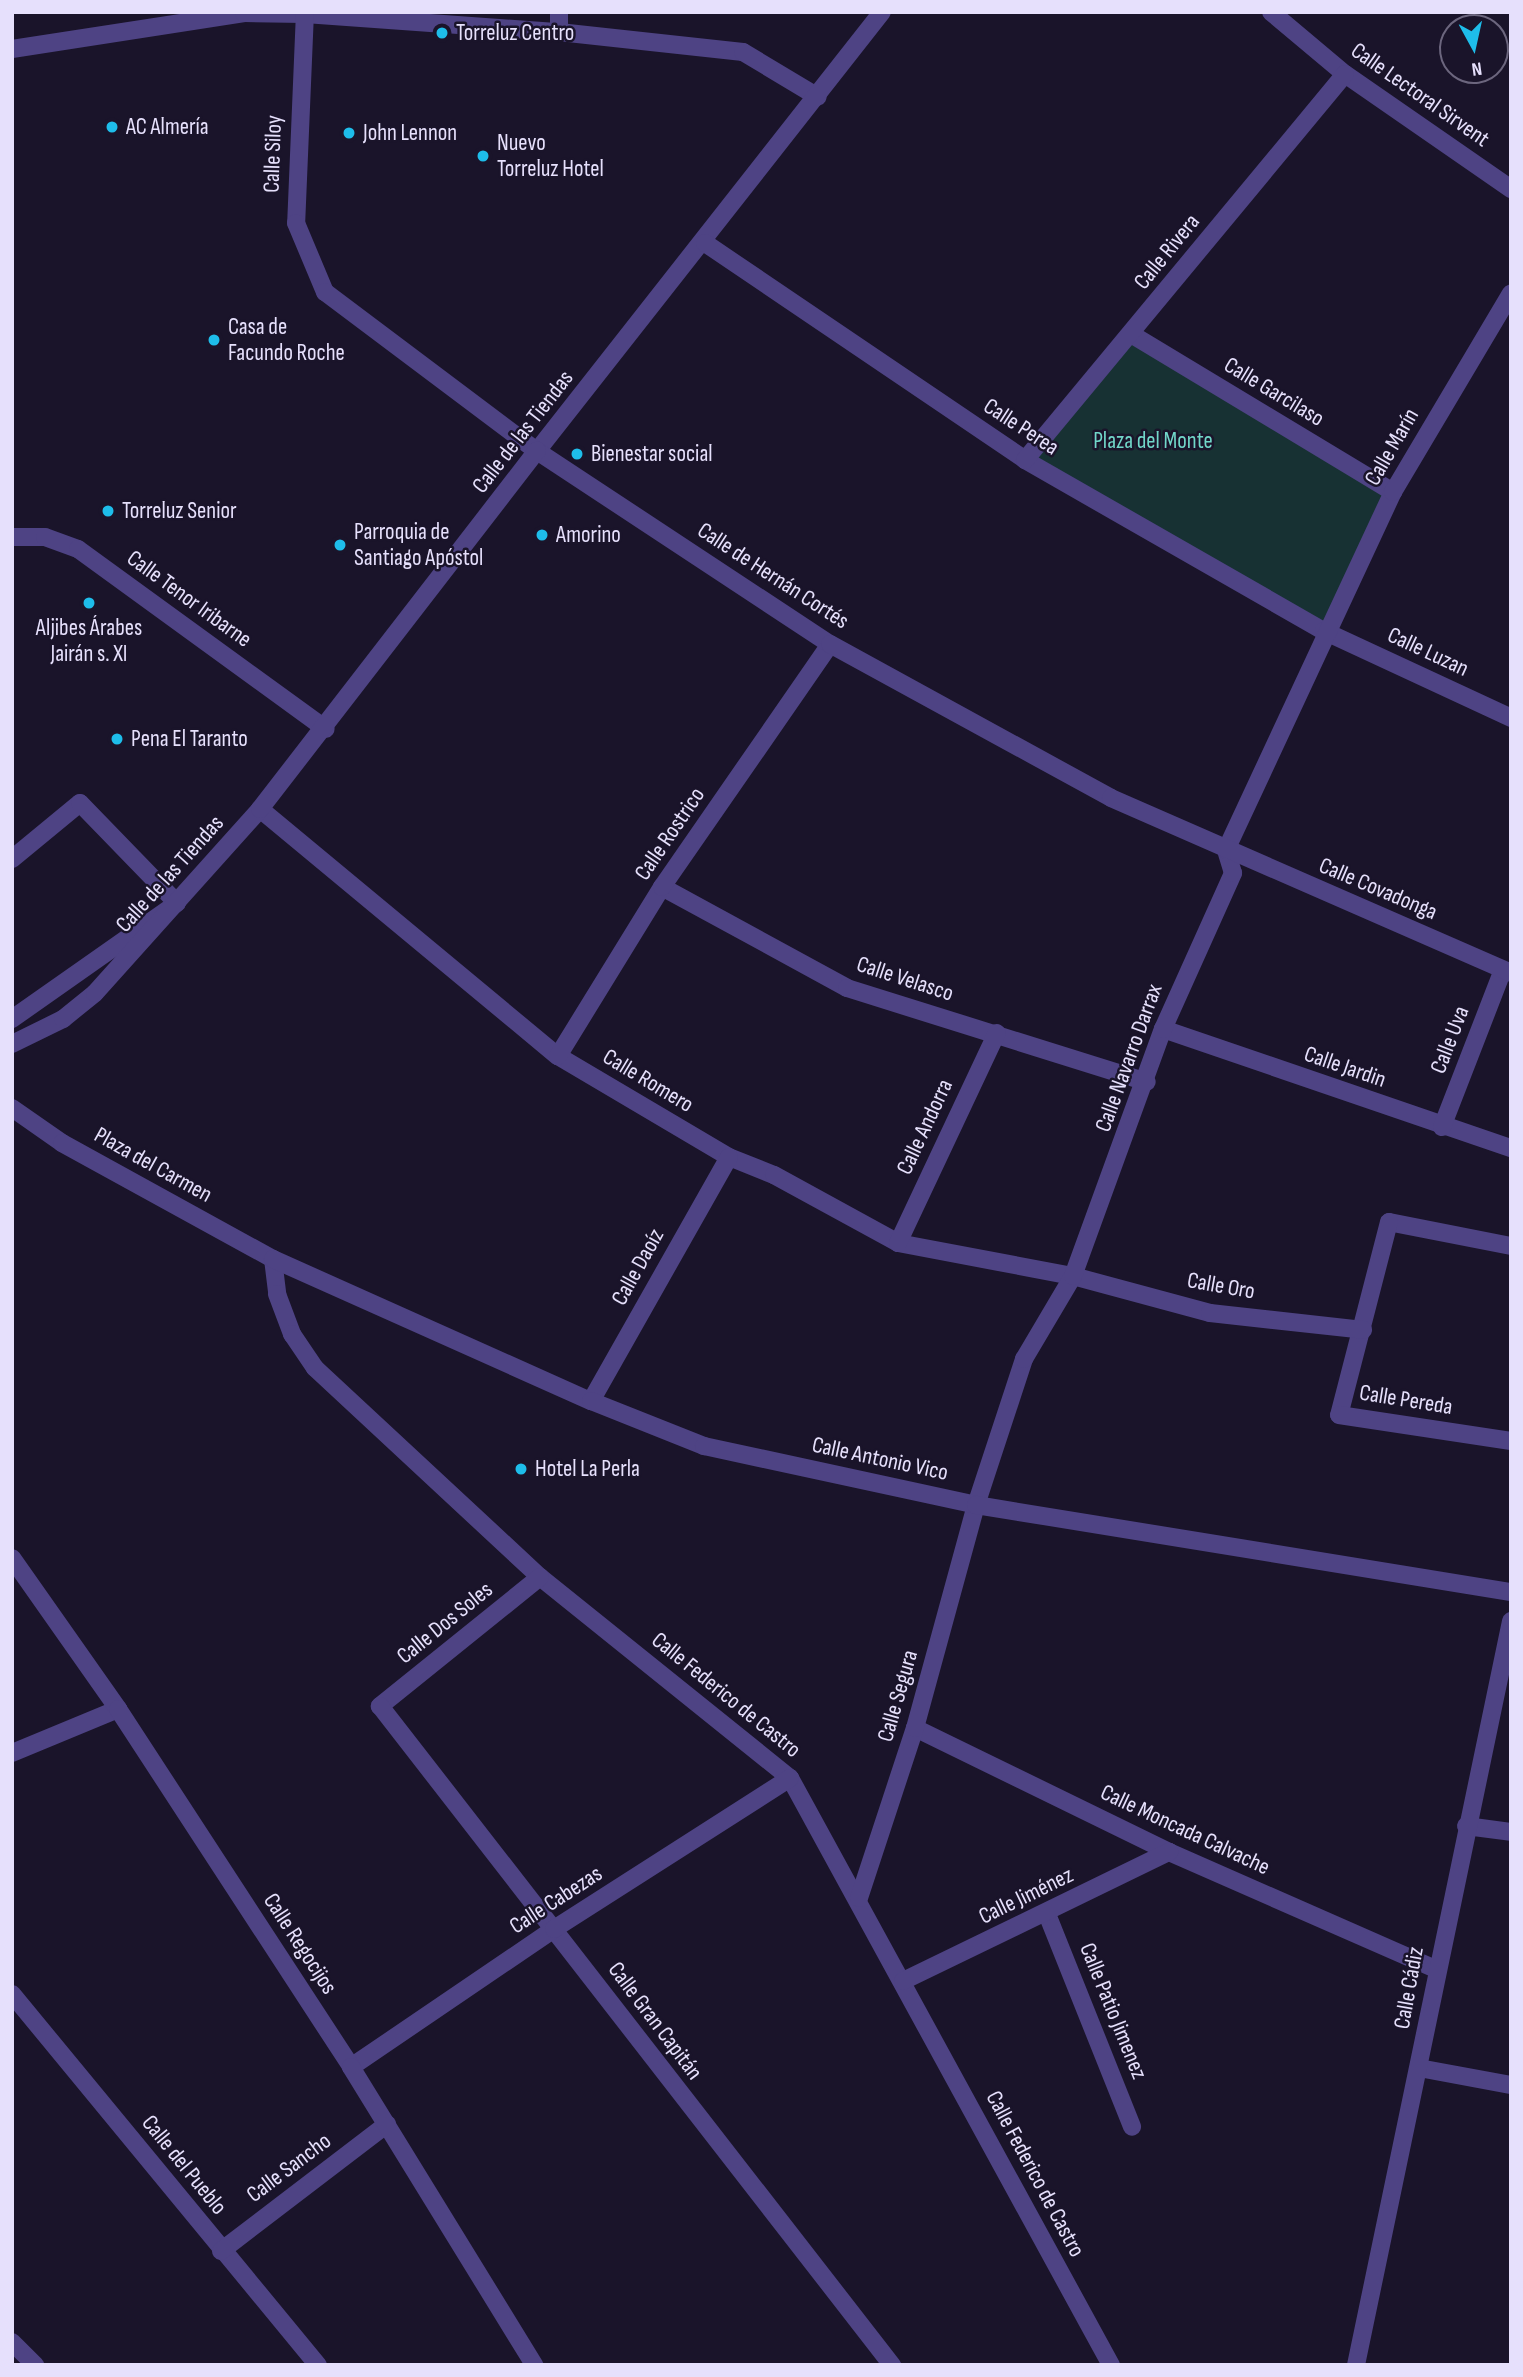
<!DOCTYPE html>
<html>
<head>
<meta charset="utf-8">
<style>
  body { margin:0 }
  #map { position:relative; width:1523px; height:2377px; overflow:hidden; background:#1a142a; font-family:"Sofia Sans Condensed",sans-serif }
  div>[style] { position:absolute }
  .green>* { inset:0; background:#173133 }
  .pedestrian>* { height:18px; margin:-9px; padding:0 9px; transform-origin:9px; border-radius:9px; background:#4e4384 }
  .minor>* { height:18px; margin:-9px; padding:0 9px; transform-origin:9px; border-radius:9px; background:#4e4384 }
  .tertiary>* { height:18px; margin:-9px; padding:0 9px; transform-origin:9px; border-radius:9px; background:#4e4384 }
  .dots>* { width:19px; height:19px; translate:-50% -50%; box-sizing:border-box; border:4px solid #1a142a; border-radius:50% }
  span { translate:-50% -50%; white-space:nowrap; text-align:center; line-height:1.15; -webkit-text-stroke:5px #1a142a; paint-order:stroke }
  .poi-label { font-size:23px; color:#e6e0fc }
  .left { translate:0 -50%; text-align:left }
  .street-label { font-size:23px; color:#e6e0fc }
  .park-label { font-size:23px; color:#71d7c9 }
  .frame { position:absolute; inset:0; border:14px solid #e6e0fc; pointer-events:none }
  .north { position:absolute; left:1439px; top:14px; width:70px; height:70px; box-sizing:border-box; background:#1a142a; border:2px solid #6c667e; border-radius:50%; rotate:172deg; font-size:19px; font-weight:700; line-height:28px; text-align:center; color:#e6e0fc }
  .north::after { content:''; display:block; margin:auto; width:24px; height:32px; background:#1ebdea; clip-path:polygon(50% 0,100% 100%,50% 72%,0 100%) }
</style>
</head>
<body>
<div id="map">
  <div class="green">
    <i style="clip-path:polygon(1131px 334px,1393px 492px,1324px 631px,1025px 460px)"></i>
  </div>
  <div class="pedestrian">
    <i style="left:559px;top:32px;width:20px;rotate:-90deg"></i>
    <i style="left:12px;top:49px;width:235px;rotate:-8.8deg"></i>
    <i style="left:244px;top:13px;width:61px;rotate:0.9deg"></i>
    <i style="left:305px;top:14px;width:255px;rotate:4.1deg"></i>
    <i style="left:559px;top:32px;width:185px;rotate:6.2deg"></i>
    <i style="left:743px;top:52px;width:87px;rotate:31deg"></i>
    <i style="left:537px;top:451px;width:558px;rotate:-51.84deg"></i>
    <i style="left:12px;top:537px;width:33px"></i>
    <i style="left:45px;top:537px;width:35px;rotate:20deg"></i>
    <i style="left:78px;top:549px;width:306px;rotate:36deg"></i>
    <i style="left:12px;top:859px;width:88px;rotate:-39.5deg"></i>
    <i style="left:80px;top:803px;width:139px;rotate:45.9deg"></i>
    <i style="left:177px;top:903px;width:202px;rotate:144.9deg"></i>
    <i style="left:1163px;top:1029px;width:368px;rotate:18.9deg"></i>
    <i style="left:1442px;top:1127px;width:168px;rotate:-68.8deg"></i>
    <i style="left:1511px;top:1246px;width:124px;rotate:-168.9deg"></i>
    <i style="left:1389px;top:1222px;width:199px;rotate:104.5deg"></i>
    <i style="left:1339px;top:1415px;width:174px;rotate:8.6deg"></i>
    <i style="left:12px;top:1994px;width:481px;rotate:50.5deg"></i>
    <i style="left:221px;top:2251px;width:209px;rotate:-37.4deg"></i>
  </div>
  <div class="minor">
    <i style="left:1271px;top:12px;width:97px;rotate:40deg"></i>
    <i style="left:1345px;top:74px;width:202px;rotate:34.7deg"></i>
    <i style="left:705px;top:243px;width:387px;rotate:34.1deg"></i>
    <i style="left:1025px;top:460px;width:344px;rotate:29.8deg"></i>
    <i style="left:1324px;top:631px;width:206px;rotate:24.9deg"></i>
    <i style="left:1131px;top:334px;width:306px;rotate:31.1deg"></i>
    <i style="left:1025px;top:460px;width:501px;rotate:-50.34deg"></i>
    <i style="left:260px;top:809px;width:387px;rotate:39.7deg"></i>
    <i style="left:558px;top:1056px;width:199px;rotate:30.6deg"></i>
    <i style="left:729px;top:1157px;width:48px;rotate:21.8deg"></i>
    <i style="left:774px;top:1175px;width:141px;rotate:28.7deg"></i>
    <i style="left:898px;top:1243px;width:178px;rotate:10.7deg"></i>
    <i style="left:1073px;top:1276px;width:142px;rotate:15.1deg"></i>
    <i style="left:1210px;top:1313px;width:154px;rotate:6.3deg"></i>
    <i style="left:662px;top:887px;width:211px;rotate:28.6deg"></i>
    <i style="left:847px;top:988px;width:314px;rotate:17.4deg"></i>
    <i style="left:558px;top:1056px;width:198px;rotate:-58.4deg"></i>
    <i style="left:662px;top:887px;width:295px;rotate:-55.3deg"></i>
    <i style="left:898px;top:1243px;width:232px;rotate:-64.8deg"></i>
    <i style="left:273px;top:1259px;width:35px;rotate:83deg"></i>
    <i style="left:277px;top:1294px;width:43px;rotate:69.4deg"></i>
    <i style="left:292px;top:1334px;width:41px;rotate:55.9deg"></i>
    <i style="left:315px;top:1368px;width:307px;rotate:42.9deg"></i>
    <i style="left:540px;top:1577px;width:321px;rotate:38.8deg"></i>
    <i style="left:790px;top:1778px;width:669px;rotate:61.33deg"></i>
    <i style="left:591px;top:1401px;width:280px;rotate:-60.5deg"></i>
    <i style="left:540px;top:1577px;width:206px;rotate:141.1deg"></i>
    <i style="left:380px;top:1706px;width:835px;rotate:52.16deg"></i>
    <i style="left:915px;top:1728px;width:283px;rotate:26deg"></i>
    <i style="left:1169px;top:1852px;width:292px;rotate:23.7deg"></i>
    <i style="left:12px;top:1753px;width:115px;rotate:-22.5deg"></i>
    <i style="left:1466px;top:1826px;width:45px;rotate:7.6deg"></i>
    <i style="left:859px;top:1898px;width:179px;rotate:-71.8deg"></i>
    <i style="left:915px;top:1728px;width:231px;rotate:-74.7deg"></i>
    <i style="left:976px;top:1505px;width:154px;rotate:-71.8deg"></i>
    <i style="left:1024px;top:1359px;width:96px;rotate:-59.4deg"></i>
    <i style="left:1073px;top:1276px;width:263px;rotate:-70deg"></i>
    <i style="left:1163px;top:1029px;width:171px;rotate:-65.8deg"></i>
    <i style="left:1233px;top:873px;width:24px;rotate:-107deg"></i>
    <i style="left:1226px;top:850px;width:395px;rotate:-65deg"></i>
    <i style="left:1393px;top:492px;width:231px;rotate:-59.3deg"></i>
    <i style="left:1047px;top:1914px;width:229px;rotate:68.2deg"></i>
    <i style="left:903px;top:1981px;width:296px;rotate:-25.9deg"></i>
    <i style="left:351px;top:2067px;width:245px;rotate:-34.2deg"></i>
    <i style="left:554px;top:1929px;width:280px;rotate:-32.6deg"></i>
    <i style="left:1419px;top:2068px;width:94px;rotate:10.5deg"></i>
    <i style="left:12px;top:2342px;width:33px;rotate:45deg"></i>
    <i style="left:1356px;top:2365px;width:760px;rotate:-78.23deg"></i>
  </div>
  <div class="tertiary">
    <i style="left:305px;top:12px;width:211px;rotate:92.4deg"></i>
    <i style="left:296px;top:223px;width:75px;rotate:67.2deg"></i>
    <i style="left:325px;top:292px;width:265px;rotate:36.9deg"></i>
    <i style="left:537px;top:451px;width:351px;rotate:33.4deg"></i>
    <i style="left:830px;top:644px;width:320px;rotate:28.7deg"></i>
    <i style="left:1111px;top:798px;width:437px;rotate:23.6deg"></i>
    <i style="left:12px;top:1044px;width:57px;rotate:-26.1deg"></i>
    <i style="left:63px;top:1019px;width:41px;rotate:-39.1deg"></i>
    <i style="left:95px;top:993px;width:247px;rotate:-48.1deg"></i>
    <i style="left:260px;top:809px;width:453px;rotate:-52.3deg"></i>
    <i style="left:12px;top:1108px;width:61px;rotate:35deg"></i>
    <i style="left:62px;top:1143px;width:241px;rotate:28.8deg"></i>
    <i style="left:273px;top:1259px;width:348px;rotate:24.1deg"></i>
    <i style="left:591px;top:1401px;width:122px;rotate:21.7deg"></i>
    <i style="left:704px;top:1446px;width:278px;rotate:12.2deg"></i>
    <i style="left:976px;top:1505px;width:542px;rotate:9.24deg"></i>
    <i style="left:12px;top:1558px;width:184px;rotate:54.9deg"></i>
    <i style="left:118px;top:1709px;width:427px;rotate:56.9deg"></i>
    <i style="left:351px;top:2067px;width:350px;rotate:58.4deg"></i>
  </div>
  <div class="dots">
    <i style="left:442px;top:33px;background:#1ebdea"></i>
    <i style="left:112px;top:127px;background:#1ebdea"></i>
    <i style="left:349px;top:133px;background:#1ebdea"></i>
    <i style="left:483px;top:156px;background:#1ebdea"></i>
    <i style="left:214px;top:340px;background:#1ebdea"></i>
    <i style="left:577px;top:454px;background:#1ebdea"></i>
    <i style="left:108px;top:511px;background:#1ebdea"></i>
    <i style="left:542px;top:535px;background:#1ebdea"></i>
    <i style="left:340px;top:545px;background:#1ebdea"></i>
    <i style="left:89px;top:603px;background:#1ebdea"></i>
    <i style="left:117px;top:739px;background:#1ebdea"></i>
    <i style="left:521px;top:1469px;background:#1ebdea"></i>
  </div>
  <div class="poi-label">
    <span class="left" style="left:456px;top:33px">Torreluz Centro</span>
    <span class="left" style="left:126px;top:127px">AC Almería</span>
    <span class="left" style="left:363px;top:133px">John Lennon</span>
    <span class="left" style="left:497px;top:156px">Nuevo<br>Torreluz Hotel</span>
    <span class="left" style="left:228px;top:340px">Casa de<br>Facundo Roche</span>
    <span class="left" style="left:591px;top:454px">Bienestar social</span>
    <span class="left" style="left:122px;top:511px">Torreluz Senior</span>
    <span class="left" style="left:354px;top:545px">Parroquia de<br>Santiago Apóstol</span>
    <span class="left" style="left:556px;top:535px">Amorino</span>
    <span style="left:89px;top:641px">Aljibes Árabes<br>Jairán s. XI</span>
    <span class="left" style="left:131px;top:739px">Pena El Taranto</span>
    <span class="left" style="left:535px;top:1469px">Hotel La Perla</span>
  </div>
  <div class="street-label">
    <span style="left:1420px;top:95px;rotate:35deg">Calle Lectoral Sirvent</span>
    <span style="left:273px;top:154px;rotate:-88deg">Calle Siloy</span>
    <span style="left:1167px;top:252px;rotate:-51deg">Calle Rivera</span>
    <span style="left:1274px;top:392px;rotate:31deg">Calle Garcilaso</span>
    <span style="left:1021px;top:427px;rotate:33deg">Calle Perea</span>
    <span style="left:523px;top:432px;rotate:-52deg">Calle de las Tiendas</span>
    <span style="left:1392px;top:447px;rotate:-60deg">Calle Marín</span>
    <span style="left:773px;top:576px;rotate:33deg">Calle de Hernán Cortés</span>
    <span style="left:189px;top:599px;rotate:36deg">Calle Tenor Iribarne</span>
    <span style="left:1428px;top:652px;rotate:25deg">Calle Luzan</span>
    <span style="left:670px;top:834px;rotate:-56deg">Calle Rostrico</span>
    <span style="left:170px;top:874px;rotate:-48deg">Calle de las Tiendas</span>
    <span style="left:1378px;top:889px;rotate:23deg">Calle Covadonga</span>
    <span style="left:905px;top:979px;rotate:18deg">Calle Velasco</span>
    <span style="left:1450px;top:1040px;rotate:-69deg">Calle Uva</span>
    <span style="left:1129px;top:1058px;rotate:-70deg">Calle Navarro Darrax</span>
    <span style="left:1345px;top:1067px;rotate:19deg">Calle Jardin</span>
    <span style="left:648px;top:1081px;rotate:31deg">Calle Romero</span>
    <span style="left:925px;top:1127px;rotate:-65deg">Calle Andorra</span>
    <span style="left:153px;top:1165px;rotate:29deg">Plaza del Carmen</span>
    <span style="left:638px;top:1267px;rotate:-61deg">Calle Daoíz</span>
    <span style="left:1221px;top:1286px;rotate:10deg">Calle Oro</span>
    <span style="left:1406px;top:1400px;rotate:9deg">Calle Pereda</span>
    <span style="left:880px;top:1459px;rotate:12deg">Calle Antonio Vico</span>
    <span style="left:445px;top:1623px;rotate:-39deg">Calle Dos Soles</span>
    <span style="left:726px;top:1695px;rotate:39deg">Calle Federico de Castro</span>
    <span style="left:898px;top:1696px;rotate:-74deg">Calle Segura</span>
    <span style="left:1185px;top:1830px;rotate:25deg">Calle Moncada Calvache</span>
    <span style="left:1026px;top:1896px;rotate:-26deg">Calle Jiménez</span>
    <span style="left:556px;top:1900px;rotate:-33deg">Calle Cabezas</span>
    <span style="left:300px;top:1944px;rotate:57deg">Calle Regocijos</span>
    <span style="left:1409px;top:1988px;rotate:-80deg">Calle Cádiz</span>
    <span style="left:1113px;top:2011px;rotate:68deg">Calle Patio Jimenez</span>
    <span style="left:655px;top:2021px;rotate:53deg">Calle Gran Capitán</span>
    <span style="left:184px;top:2165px;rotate:51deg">Calle del Pueblo</span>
    <span style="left:289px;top:2168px;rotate:-37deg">Calle Sancho</span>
    <span style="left:1035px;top:2174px;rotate:62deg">Calle Federico de Castro</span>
  </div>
  <div class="park-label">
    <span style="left:1153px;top:441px">Plaza del Monte</span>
  </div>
  <div class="frame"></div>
  <div class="north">N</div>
</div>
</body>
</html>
